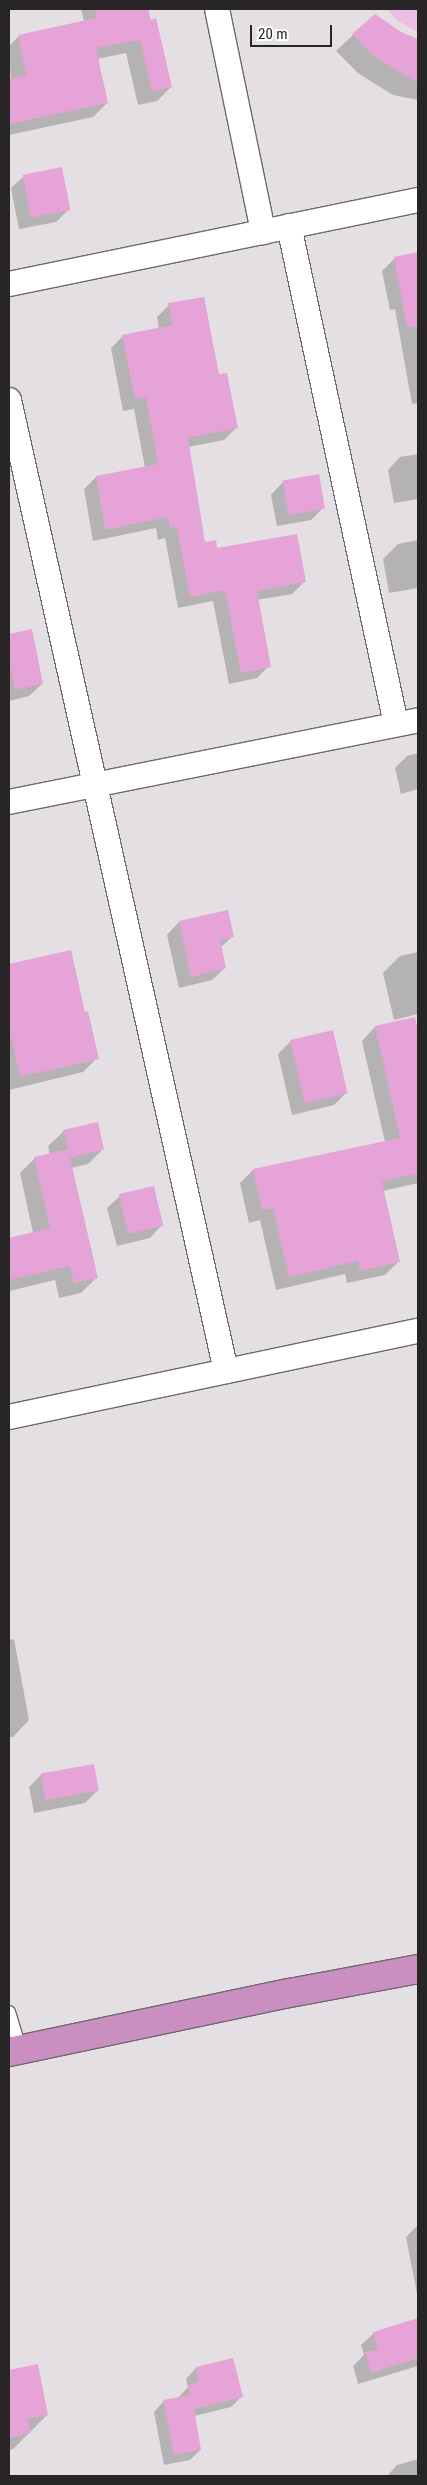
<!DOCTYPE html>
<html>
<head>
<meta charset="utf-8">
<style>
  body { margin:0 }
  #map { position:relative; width:427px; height:2485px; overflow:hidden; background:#e3dfe2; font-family:"Roboto Condensed",sans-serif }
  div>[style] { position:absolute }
  .green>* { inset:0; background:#ecbfe2 }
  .shadow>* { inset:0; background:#0003 }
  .building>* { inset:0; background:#e6a3d8; transform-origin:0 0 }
  .roads { filter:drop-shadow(1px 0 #6d696c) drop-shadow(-1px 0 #6d696c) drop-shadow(0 1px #6d696c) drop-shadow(0 -1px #6d696c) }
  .service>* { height:12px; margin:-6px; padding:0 6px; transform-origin:6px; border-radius:6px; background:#fff }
  .minor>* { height:24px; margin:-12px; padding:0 12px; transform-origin:12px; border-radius:12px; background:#fff }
  .trunk>* { height:28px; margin:-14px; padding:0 14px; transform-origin:14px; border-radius:14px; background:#cb8ec0 }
  span { translate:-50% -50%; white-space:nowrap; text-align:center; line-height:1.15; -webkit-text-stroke:4.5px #fff; paint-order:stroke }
  .frame { position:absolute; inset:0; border:10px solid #272526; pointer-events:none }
  .scale { position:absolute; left:250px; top:25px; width:82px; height:22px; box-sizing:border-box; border:2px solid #272526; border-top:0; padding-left:6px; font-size:15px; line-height:18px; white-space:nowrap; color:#272526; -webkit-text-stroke:4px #fff; paint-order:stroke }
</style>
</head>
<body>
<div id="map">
  <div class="green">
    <i style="clip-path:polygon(387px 9px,418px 9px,418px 32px,398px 21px)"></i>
  </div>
  <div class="shadow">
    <i style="clip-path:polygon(81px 9px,147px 9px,171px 87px,157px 101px,138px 105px,126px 53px,97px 59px,107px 103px,93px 117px,9px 135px,9px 81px,11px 80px,9px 46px,19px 36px,84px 21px)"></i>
    <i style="clip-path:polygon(400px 34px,418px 40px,418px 100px,393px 95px,358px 73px,336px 51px,353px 35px)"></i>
    <i style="clip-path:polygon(24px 176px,68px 210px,56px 222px,19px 229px,11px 188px)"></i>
    <i style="clip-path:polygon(418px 254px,418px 403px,412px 404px,395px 309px,390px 310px,382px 271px,395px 258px)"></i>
    <i style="clip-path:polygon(169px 305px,218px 376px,236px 428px,224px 440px,188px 447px,204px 544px,304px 582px,292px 594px,257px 600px,269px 666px,257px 678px,229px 684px,213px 601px,178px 608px,165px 538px,158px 540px,156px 528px,93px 541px,84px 489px,96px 477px,145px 468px,134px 409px,123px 411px,111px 348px,123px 336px,159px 329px,157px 317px)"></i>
    <i style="clip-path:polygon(418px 454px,418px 499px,394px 503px,388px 470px,400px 457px)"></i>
    <i style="clip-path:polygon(283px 482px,324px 507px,311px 520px,277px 526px,271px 495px)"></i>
    <i style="clip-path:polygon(418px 540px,418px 588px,389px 593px,383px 559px,398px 544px)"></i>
    <i style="clip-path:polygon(31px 631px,42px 684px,29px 696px,9px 701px,9px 635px)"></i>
    <i style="clip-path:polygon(418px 753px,418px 789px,401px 794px,395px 768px,407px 756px)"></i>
    <i style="clip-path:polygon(227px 911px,233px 936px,220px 948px,225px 968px,212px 980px,179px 988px,167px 935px,179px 922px)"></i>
    <i style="clip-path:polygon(70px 952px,84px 1014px,97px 1058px,83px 1072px,9px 1090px,9px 966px)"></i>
    <i style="clip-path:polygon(418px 952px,418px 1014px,394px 1020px,383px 973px,400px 956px)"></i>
    <i style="clip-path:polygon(414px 1018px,418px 1035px,418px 1183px,383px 1191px,399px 1261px,385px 1275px,347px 1283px,345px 1274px,276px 1290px,260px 1220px,249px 1223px,240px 1183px,253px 1170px,385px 1142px,362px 1041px,375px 1027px)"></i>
    <i style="clip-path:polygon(290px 1042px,346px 1093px,334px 1105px,292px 1115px,278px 1054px)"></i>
    <i style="clip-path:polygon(64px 1131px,103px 1149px,88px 1164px,71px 1168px,96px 1278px,81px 1293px,59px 1298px,55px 1280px,9px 1291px,9px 1239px,33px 1233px,20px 1173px,35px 1158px,50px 1155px,48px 1146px)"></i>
    <i style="clip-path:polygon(120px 1196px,162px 1225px,150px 1238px,117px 1246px,107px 1208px)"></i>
    <i style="clip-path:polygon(14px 1639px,29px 1720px,13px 1737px,9px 1737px,9px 1640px)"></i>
    <i style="clip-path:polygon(41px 1775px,97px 1791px,85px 1803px,34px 1813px,29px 1787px)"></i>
    <i style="clip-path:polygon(418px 2225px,418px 2299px,406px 2237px)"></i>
    <i style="clip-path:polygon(418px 2319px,418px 2366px,358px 2384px,353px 2366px,364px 2355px,361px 2345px,374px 2333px)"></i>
    <i style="clip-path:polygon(37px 2366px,47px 2415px,13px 2449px,9px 2450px,9px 2372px)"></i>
    <i style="clip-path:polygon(196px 2368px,241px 2397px,231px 2407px,194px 2416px,200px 2450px,190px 2460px,164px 2465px,154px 2412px,164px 2401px,178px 2398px,188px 2387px,186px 2379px)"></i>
    <i style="clip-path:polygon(418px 2459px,418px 2476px,387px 2476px,397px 2465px)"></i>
  </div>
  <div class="building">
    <i style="clip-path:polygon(95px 9px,148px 9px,151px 20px,156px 18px,172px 87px,152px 92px,140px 40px,96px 48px,108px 103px,9px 124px,9px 79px,26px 75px,18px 35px,96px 18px)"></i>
    <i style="clip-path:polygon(375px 14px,401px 32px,418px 39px,418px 83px,375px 57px,352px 34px)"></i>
    <i style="left:62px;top:167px;width:44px;height:40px;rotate:79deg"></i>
    <i style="clip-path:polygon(418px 252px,418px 326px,407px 327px,394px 257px)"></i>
    <i style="clip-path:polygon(204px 297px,219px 374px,227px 373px,238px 428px,188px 438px,205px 542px,216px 540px,217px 548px,297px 534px,306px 582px,257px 591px,271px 667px,241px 673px,225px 590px,190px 597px,177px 527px,170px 528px,168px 517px,105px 530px,96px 476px,158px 464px,146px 397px,135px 399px,122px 335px,172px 325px,168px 303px)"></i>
    <i style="left:319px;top:474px;width:35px;height:37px;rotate:80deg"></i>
    <i style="clip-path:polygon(32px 629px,43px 684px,15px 690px,9px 660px,9px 634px)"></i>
    <i style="clip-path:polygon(228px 910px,234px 937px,220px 940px,226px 968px,191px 977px,179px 921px)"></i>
    <i style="clip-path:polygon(71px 950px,85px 1012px,88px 1011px,99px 1059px,20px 1077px,9px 1028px,9px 964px)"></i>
    <i style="clip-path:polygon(415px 1017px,418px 1030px,418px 1176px,409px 1175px,382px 1182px,400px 1262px,360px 1271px,358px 1261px,289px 1277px,273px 1208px,262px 1210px,253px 1169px,400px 1138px,375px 1026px)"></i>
    <i style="left:333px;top:1030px;width:65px;height:44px;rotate:77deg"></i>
    <i style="clip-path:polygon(98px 1122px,104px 1149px,70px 1158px,98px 1278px,74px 1283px,70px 1266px,9px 1280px,9px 1238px,50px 1228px,34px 1157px,68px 1149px,63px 1130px)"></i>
    <i style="left:154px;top:1186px;width:41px;height:36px;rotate:77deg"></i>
    <i style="left:94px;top:1764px;width:27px;height:54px;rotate:80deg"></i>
    <i style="clip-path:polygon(418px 2318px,418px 2358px,371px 2373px,365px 2352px,378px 2349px,373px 2332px)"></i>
    <i style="clip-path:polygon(233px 2358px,243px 2397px,194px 2409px,201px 2450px,174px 2455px,163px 2400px,190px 2395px,188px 2385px,199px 2382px,196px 2367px)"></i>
    <i style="clip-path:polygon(38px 2364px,48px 2415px,28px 2419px,31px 2433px,9px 2438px,9px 2370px)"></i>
  </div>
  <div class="roads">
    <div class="service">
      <i style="left:9px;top:2012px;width:39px;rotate:73deg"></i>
    </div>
    <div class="minor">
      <i style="left:217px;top:9px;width:228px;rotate:78.3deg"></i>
      <i style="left:289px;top:226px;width:509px;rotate:77.87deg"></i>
      <i style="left:9px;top:284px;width:418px;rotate:-11.6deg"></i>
      <i style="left:9px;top:400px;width:995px;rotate:77.4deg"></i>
      <i style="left:9px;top:802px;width:417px;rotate:-11.3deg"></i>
      <i style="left:9px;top:1417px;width:418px;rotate:-11.9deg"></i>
    </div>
    <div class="trunk">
      <i style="left:9px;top:2052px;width:287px;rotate:-11.9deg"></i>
      <i style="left:290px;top:1993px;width:130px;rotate:-10.6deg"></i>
    </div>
  </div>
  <div class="frame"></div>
  <div class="scale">20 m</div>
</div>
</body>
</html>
